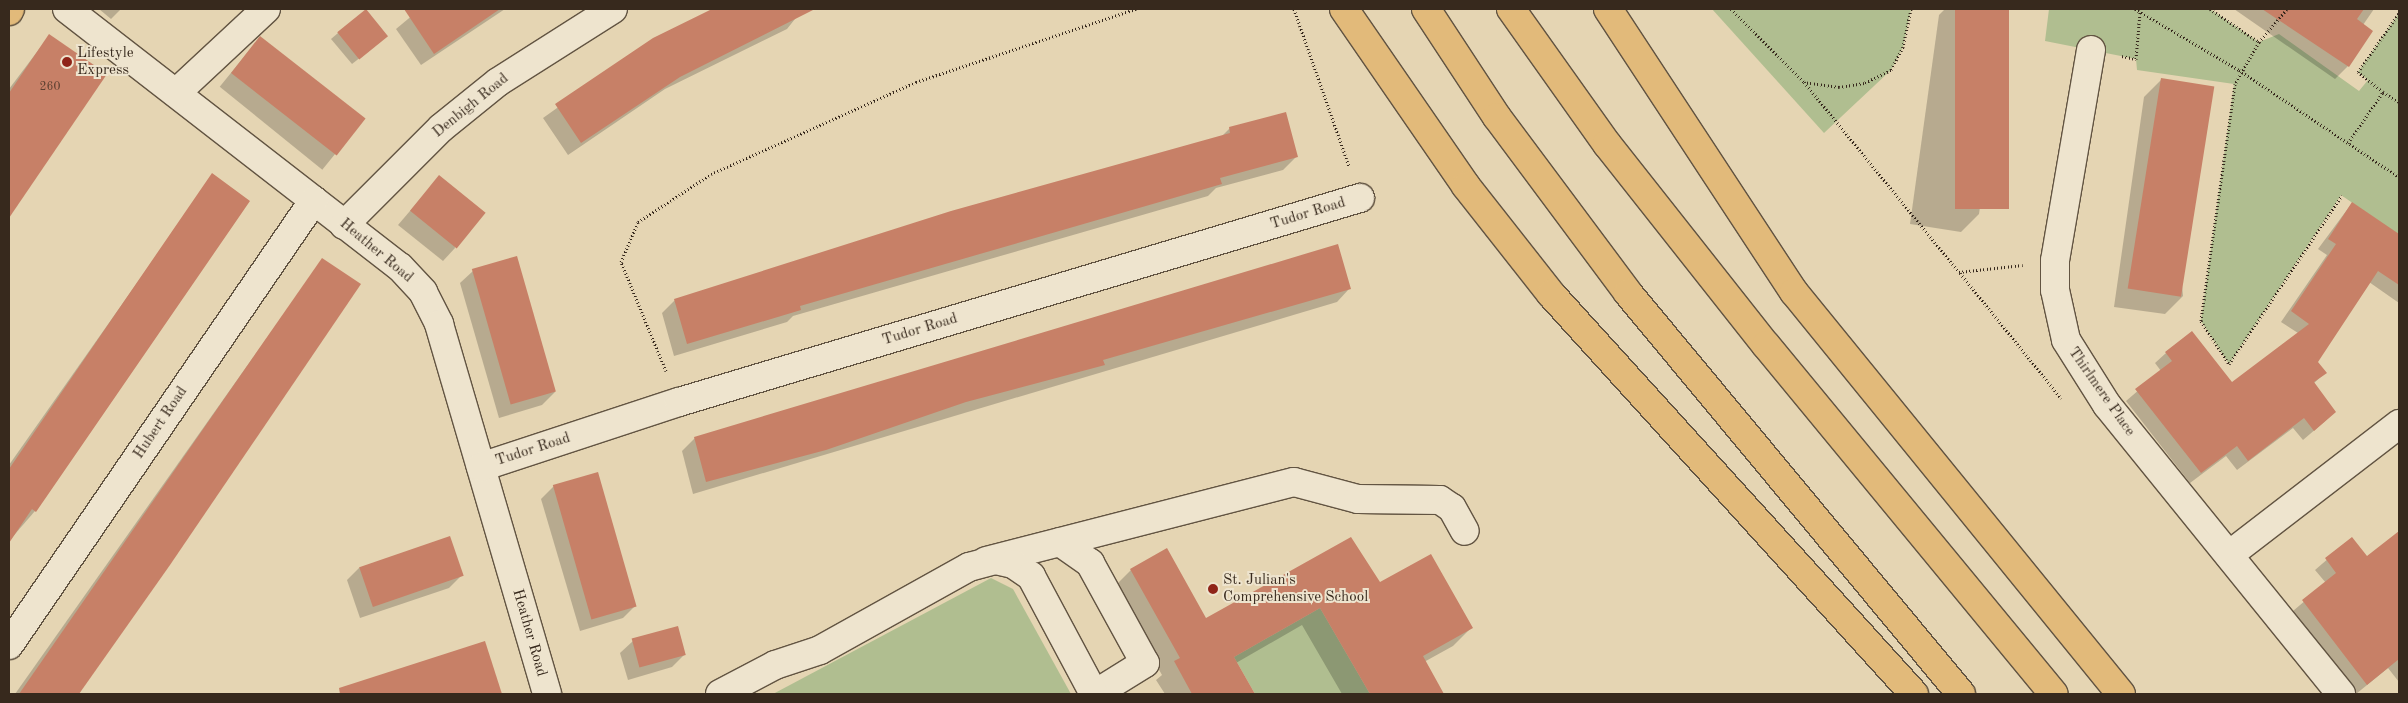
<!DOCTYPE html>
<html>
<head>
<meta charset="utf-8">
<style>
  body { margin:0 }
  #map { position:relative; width:2408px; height:703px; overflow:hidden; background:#e5d5b3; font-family:"Old Standard TT",serif }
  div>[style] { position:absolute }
  .green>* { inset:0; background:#b0be90 }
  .shadow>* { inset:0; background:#0003; transform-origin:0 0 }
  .building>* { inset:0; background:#c78067; transform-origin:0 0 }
  .path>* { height:3px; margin-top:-1.5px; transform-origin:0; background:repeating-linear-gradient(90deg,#37291d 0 1px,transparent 0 3.5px) }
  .roads { filter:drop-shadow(1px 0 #625442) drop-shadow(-1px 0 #625442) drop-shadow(0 1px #625442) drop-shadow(0 -1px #625442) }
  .minor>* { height:28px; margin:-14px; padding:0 14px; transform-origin:14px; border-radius:14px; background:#eee4ce }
  .major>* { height:28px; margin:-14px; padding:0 14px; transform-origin:14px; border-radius:14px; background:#e2ba7a }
  .highway>* { height:28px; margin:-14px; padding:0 14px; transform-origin:14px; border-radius:14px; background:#e2ba7a }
  .dots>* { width:14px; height:14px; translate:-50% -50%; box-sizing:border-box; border:2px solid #eee4ce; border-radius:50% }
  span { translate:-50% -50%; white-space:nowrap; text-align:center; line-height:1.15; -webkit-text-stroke:4px #eee4ce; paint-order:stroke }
  .number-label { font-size:12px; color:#5b3f30 }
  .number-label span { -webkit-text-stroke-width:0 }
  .poi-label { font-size:15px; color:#37291d }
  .left { translate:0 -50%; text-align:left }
  .street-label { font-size:15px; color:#37291d }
  .frame { position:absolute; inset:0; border:10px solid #37291d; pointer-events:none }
</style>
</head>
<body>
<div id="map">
  <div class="green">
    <i style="clip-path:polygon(1712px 9px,1911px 9px,1903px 47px,1891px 70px,1824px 133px)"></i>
    <i style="clip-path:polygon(2049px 9px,2210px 9px,2259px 42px,2279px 34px,2359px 91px,2368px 80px,2358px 72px,2399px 13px,2399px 235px,2341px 195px,2229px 364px,2201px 321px,2234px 84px,2137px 70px,2136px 59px,2045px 41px)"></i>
    <i style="clip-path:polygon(991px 578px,1013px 589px,1071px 694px,773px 694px)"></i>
    <i style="clip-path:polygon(1320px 608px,1370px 694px,1255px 694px,1234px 657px)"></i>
  </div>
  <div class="shadow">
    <i style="clip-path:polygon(99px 9px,121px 9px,111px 19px)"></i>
    <i style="clip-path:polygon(420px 9px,505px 9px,421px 65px,396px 29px)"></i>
    <i style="clip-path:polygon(714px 9px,814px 9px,799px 14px,787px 29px,665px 89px,568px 155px,543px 118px,654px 39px)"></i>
    <i style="clip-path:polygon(1945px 9px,2008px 9px,1979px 214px,1961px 232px,1910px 224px,1939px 15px)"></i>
    <i style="clip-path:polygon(2234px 9px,2374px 9px,2363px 25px,2348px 66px,2335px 79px)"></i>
    <i style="clip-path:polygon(338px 33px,380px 42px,352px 64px,331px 39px)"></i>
    <i style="clip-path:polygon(49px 36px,105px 74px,9px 215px,9px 89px)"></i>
    <i style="left:260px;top:37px;width:132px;height:64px;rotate:39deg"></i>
    <i style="clip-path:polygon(2162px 79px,2183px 296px,2165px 314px,2114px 307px,2144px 97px)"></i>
    <i style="clip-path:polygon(1230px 128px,1296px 157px,1283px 170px,1216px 188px,1208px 196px,793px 316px,787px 322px,674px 356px,662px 313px,675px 300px,1221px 137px)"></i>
    <i style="clip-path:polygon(213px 175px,35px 511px,9px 541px,9px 465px)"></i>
    <i style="clip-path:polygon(439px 177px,455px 248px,443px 261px,398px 225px)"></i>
    <i style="clip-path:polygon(2352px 203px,2399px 237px,2399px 303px,2369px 282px,2317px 362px,2325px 373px,2313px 384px,2334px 412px,2324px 422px,2303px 440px,2293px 428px,2237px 470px,2226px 456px,2190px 483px,2126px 401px,2161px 371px,2155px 363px,2166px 353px,2231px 384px,2298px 333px,2281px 322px,2327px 255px,2318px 249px)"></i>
    <i style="clip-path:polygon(322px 260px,359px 285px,77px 694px,15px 694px)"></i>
    <i style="clip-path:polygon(473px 271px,555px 392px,542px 405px,499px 418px,460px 283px)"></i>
    <i style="clip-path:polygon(1349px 289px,1337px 302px,693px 494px,682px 451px,695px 438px)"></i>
    <i style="clip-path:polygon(554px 486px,636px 605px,623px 618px,580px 631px,541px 499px)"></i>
    <i style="clip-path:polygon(2399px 532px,2399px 586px,2393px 591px,2399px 598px,2399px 682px,2388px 668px,2356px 694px,2293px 611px,2326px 583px,2315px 570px,2351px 539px,2367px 557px)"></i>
    <i style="clip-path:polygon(360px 567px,462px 575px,449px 588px,360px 618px,347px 580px)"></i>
    <i style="clip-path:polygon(1131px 570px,1206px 620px,1380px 584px,1471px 628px,1453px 646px,1424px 662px,1443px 694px,1342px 694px,1302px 625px,1236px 663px,1253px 694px,1165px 694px,1156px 680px,1162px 675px,1113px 588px)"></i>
    <i style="clip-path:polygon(633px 641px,685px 654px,672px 667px,628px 680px,620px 653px)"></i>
    <i style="clip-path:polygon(484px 642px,501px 694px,356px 694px,371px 679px)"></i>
  </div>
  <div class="building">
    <i style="left:366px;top:9px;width:35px;height:37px;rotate:51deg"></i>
    <i style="clip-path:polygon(404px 9px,500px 9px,434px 54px)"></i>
    <i style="clip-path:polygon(712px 9px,815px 9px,680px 77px,581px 143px,555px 104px,653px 38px)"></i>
    <i style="left:1955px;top:9px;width:54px;height:200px"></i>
    <i style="clip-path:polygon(2262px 9px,2364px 9px,2357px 19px,2373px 31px,2349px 67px)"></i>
    <i style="clip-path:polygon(49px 34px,107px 74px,9px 218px,9px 93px)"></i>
    <i style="left:260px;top:36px;width:134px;height:47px;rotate:38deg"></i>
    <i style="left:2161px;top:78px;width:54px;height:213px;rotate:9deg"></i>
    <i style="clip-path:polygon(1286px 112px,1298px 157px,1220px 178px,1222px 184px,800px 306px,801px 310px,687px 344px,674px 299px,951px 211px,1230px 133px,1229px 127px)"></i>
    <i style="clip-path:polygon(212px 173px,250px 201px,36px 512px,32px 509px,9px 543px,9px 469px)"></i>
    <i style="left:439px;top:175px;width:60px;height:46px;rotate:39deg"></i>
    <i style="clip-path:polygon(2352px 202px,2399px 234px,2399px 285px,2378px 271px,2318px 362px,2327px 373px,2314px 382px,2336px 412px,2314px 431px,2304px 418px,2248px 461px,2237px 446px,2201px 473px,2135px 389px,2172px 361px,2165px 352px,2192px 331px,2232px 382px,2309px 324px,2291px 311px,2336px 244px,2328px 239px)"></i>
    <i style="clip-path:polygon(1338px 244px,1351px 289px,1103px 360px,1105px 365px,966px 402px,826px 450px,706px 482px,694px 437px)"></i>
    <i style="left:517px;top:256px;width:141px;height:47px;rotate:74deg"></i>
    <i style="clip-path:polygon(322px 258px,361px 284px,170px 565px,79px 694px,19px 694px)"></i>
    <i style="left:598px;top:472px;width:140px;height:47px;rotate:74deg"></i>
    <i style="clip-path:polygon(2399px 531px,2399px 659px,2367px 685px,2302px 600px,2336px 573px,2325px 558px,2352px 537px,2367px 556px)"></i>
    <i style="left:450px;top:536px;width:42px;height:96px;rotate:71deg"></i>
    <i style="clip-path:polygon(1351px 537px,1380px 582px,1431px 554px,1473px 628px,1423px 656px,1444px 694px,1370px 694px,1320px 608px,1234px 657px,1255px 694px,1192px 694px,1174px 661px,1180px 658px,1130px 569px,1167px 548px,1206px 618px)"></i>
    <i style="left:678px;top:626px;width:30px;height:48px;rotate:75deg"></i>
    <i style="clip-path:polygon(485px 641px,502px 694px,340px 694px,339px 688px)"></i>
  </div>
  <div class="path">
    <i style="left:1294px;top:9px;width:166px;rotate:70.7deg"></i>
    <i style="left:1731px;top:9px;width:103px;rotate:45deg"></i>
    <i style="left:1911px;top:9px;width:39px;rotate:102deg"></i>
    <i style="left:1903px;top:47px;width:26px;rotate:118deg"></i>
    <i style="left:1891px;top:70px;width:30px;rotate:154deg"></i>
    <i style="left:1864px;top:83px;width:25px;rotate:171deg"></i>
    <i style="left:1839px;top:87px;width:35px;rotate:-172deg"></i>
    <i style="left:1804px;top:82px;width:245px;rotate:50.8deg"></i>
    <i style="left:1959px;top:272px;width:64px;rotate:-6.2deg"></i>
    <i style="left:2135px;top:9px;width:121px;rotate:30.4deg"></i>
    <i style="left:2239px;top:70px;width:192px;rotate:33.8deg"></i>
    <i style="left:2210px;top:9px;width:59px;rotate:34deg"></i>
    <i style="left:2259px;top:42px;width:48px;rotate:119.7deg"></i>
    <i style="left:2235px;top:84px;width:239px;rotate:98.2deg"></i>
    <i style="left:2201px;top:321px;width:51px;rotate:56.9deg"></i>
    <i style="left:2229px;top:364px;width:203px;rotate:-56.2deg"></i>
    <i style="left:2259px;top:42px;width:43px;rotate:-49.7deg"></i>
    <i style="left:2122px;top:56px;width:14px;rotate:12deg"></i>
    <i style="left:2136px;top:59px;width:47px;rotate:-85.1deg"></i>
    <i style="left:2383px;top:92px;width:19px;rotate:32deg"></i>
    <i style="left:2348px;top:143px;width:62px;rotate:-55.5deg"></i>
    <i style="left:2383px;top:92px;width:32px;rotate:-141deg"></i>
    <i style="left:2358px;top:72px;width:72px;rotate:-55.2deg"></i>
    <i style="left:1960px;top:273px;width:161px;rotate:51.1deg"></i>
    <i style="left:666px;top:371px;width:118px;rotate:-112.4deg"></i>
    <i style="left:621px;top:262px;width:43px;rotate:-67deg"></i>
    <i style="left:638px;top:222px;width:87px;rotate:-33.3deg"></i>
    <i style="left:711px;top:174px;width:225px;rotate:-24.2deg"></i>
    <i style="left:916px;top:82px;width:232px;rotate:-18.4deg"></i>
  </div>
  <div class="roads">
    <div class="minor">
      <i style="left:67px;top:9px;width:421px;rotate:37.8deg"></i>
      <i style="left:400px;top:267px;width:34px;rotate:47deg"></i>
      <i style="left:423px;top:292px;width:36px;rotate:63deg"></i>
      <i style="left:439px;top:324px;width:385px;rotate:73.7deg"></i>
      <i style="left:2091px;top:50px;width:214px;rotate:99.7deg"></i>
      <i style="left:2055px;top:261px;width:29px;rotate:90deg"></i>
      <i style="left:2055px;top:290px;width:51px;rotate:77.6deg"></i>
      <i style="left:2066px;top:340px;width:77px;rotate:57.8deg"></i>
      <i style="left:2107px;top:405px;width:372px;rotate:51deg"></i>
      <i style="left:176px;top:93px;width:123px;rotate:-43deg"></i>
      <i style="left:344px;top:225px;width:137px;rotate:-45deg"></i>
      <i style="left:441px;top:128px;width:73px;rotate:-38.9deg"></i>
      <i style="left:498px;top:82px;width:136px;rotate:-32.4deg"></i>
      <i style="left:481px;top:467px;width:208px;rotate:-18.2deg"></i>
      <i style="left:679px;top:402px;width:711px;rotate:-16.68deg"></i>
      <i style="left:1060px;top:542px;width:37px;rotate:35deg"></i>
      <i style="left:1090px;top:563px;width:114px;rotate:61.2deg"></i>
      <i style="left:1145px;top:663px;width:59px;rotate:148.2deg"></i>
      <i style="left:2229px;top:555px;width:215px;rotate:-37.6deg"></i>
      <i style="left:986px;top:561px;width:318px;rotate:-14.4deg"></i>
      <i style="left:1294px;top:482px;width:66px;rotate:14.9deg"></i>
      <i style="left:1358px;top:499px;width:82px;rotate:0.7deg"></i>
      <i style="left:1440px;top:500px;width:14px;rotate:34deg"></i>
      <i style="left:1452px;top:508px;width:26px;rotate:61deg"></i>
      <i style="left:9px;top:645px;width:539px;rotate:-55.57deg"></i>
      <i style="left:720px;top:694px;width:62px;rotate:-27.8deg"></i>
      <i style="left:775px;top:665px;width:47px;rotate:-18.4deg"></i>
      <i style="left:820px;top:650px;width:171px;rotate:-29.1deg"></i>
      <i style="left:969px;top:567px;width:28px;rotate:-15deg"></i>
      <i style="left:996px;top:560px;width:17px;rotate:13deg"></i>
      <i style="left:1013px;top:564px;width:22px;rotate:34deg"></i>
      <i style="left:1031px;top:576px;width:134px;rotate:61.9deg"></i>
    </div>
    <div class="major">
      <i style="left:9px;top:11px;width:2px;rotate:-63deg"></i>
    </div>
    <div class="highway">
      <i style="left:1344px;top:9px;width:215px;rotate:55.4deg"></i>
      <i style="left:1466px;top:186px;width:137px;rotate:51.8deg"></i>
      <i style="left:1551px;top:294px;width:540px;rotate:47.78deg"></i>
      <i style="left:1426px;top:9px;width:129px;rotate:56.7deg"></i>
      <i style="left:1497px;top:117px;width:219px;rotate:53.3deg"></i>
      <i style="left:1628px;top:293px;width:521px;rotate:50.29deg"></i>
      <i style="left:1511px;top:9px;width:166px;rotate:54.6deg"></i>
      <i style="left:1607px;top:144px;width:256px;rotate:51.7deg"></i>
      <i style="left:1766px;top:345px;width:452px;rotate:50.5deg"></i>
      <i style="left:1608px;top:9px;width:339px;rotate:56.7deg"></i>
      <i style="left:1794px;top:292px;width:518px;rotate:50.87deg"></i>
    </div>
  </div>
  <div class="dots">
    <i style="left:67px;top:62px;background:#8f2418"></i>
    <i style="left:1213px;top:589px;background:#8f2418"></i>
  </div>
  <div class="number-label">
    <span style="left:50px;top:88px">260</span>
  </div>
  <div class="poi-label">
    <span class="left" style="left:77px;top:62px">Lifestyle<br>Express</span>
    <span class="left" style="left:1223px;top:589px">St. Julian's<br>Comprehensive School</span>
  </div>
  <div class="street-label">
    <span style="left:471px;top:106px;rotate:-39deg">Denbigh Road</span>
    <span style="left:1308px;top:214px;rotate:-17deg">Tudor Road</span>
    <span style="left:376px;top:251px;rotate:40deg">Heather Road</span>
    <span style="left:920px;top:330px;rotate:-17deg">Tudor Road</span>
    <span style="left:2101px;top:392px;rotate:55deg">Thirlmere Place</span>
    <span style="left:161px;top:423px;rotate:-56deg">Hubert Road</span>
    <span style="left:533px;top:450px;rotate:-18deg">Tudor Road</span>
    <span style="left:529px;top:633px;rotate:74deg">Heather Road</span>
  </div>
  <div class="frame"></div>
</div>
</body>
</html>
